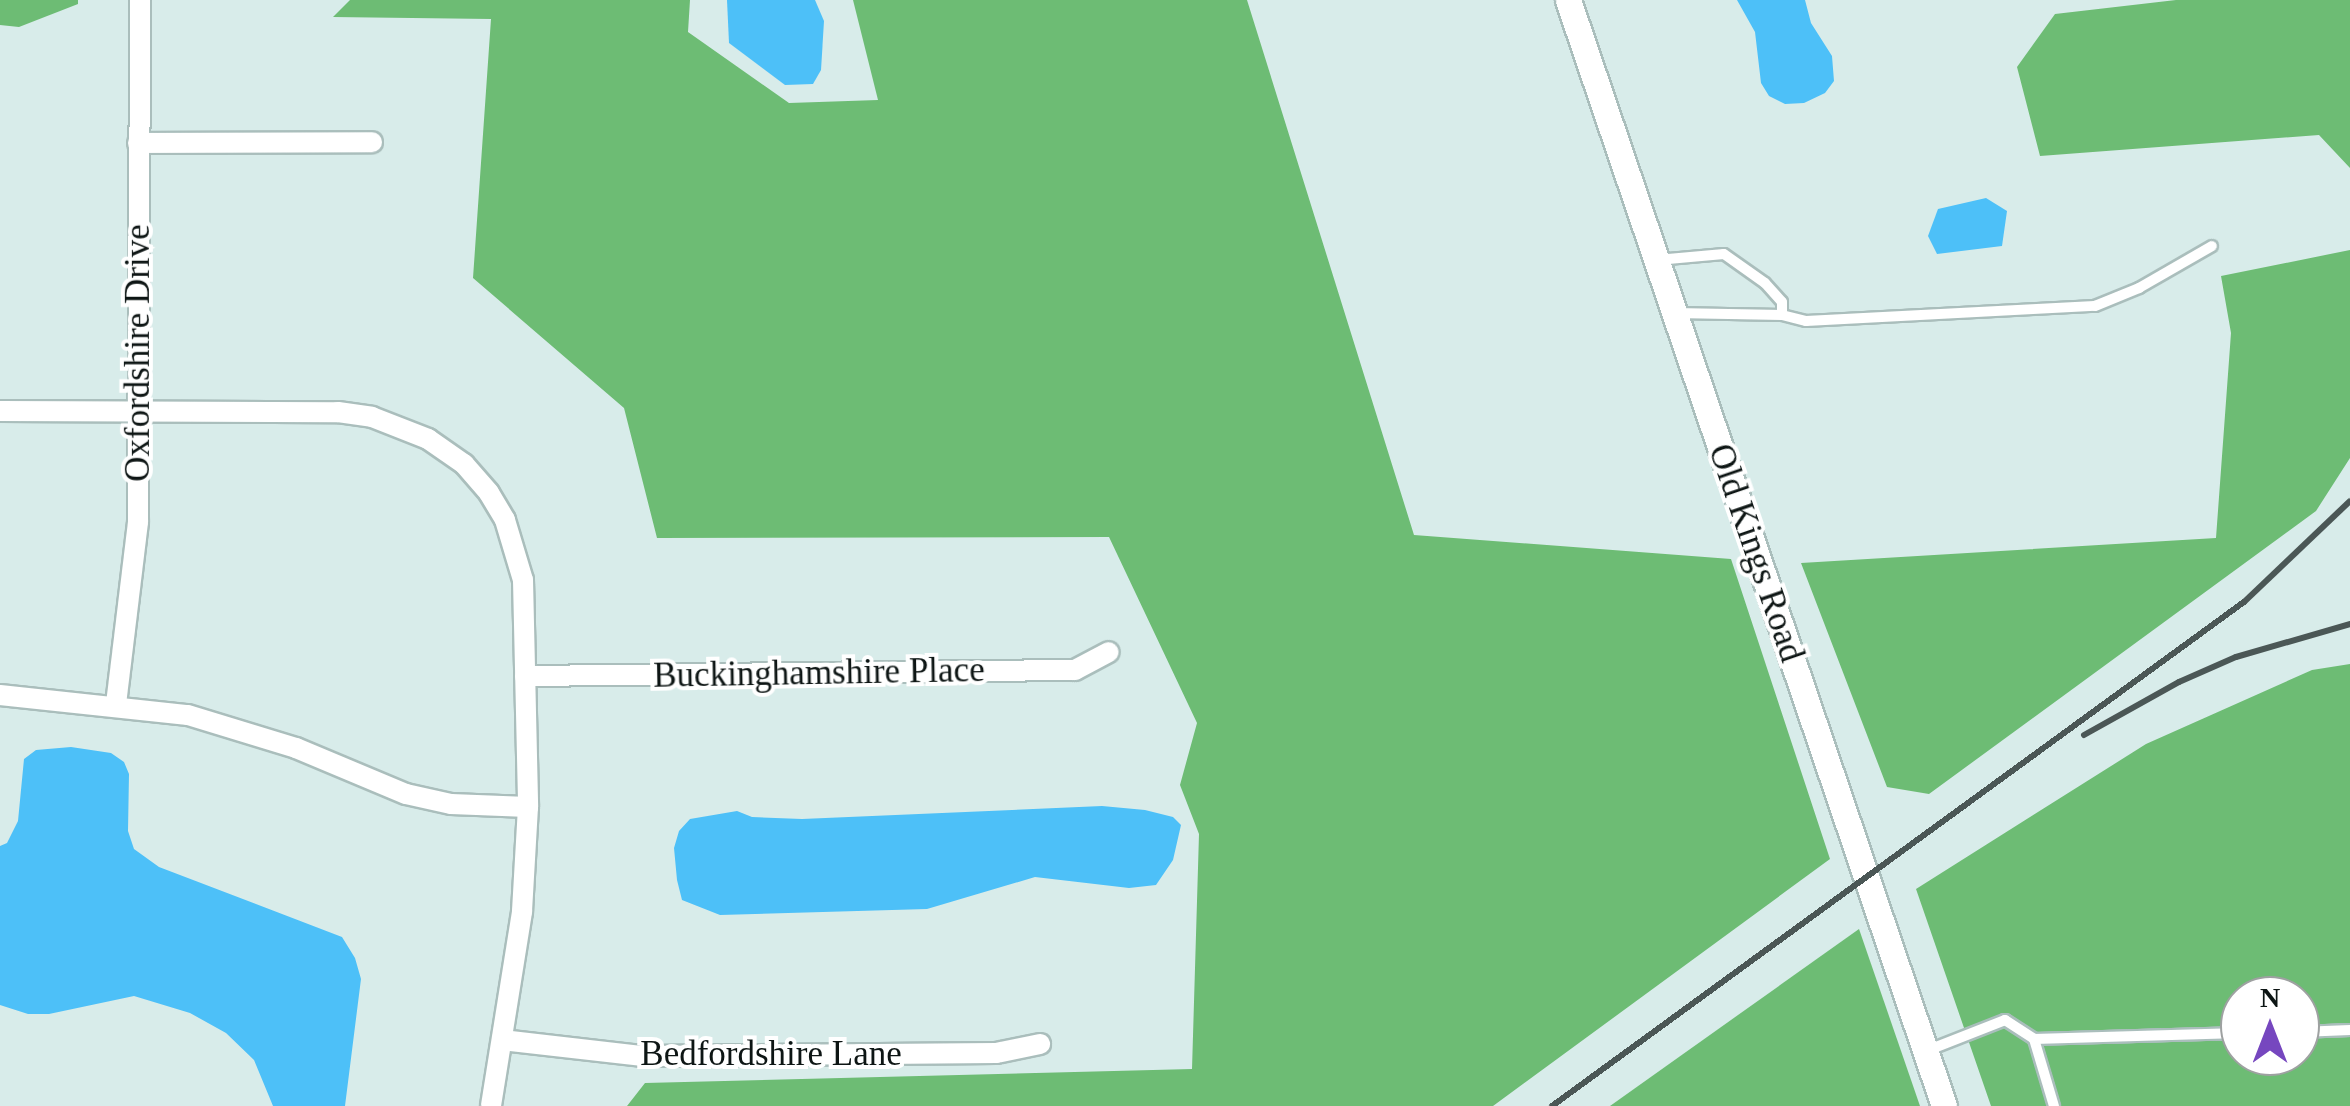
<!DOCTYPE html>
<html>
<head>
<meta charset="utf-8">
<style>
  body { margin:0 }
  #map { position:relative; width:2350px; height:1106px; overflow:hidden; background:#d8ecea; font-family:Georgia,serif }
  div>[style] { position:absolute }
  .forest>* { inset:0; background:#6dbc74 }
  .water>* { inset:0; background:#4dc0f8 }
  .roads { filter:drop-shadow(2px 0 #aabebc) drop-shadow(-2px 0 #aabebc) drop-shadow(0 2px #aabebc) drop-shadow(0 -2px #aabebc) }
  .service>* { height:10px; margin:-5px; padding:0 5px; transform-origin:5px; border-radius:5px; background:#fff }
  .minor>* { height:20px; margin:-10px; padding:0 10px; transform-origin:10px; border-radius:10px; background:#fff }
  .tertiary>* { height:25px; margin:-12.5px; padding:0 12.5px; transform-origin:12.5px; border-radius:12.5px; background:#fff }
  .rail>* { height:6px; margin:-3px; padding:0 3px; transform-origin:3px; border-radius:3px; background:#4b5756 }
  span { translate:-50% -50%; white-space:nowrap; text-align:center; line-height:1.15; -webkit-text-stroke:8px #fff; paint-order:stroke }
  .street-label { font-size:35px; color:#0d1514 }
  .north { position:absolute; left:2220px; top:976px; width:100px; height:100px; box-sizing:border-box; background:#fff; border:2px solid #9ea1a1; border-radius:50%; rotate:0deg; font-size:28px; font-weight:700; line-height:40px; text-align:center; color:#0d1514 }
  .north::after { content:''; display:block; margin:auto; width:35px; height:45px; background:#7647bf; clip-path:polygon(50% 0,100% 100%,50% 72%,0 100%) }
</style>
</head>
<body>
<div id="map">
  <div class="forest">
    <i style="clip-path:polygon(0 0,78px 0,78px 4px,19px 27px,0 25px)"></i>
    <i style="clip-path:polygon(350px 0,690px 0,688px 32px,789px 103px,878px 100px,853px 0,1247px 0,1414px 535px,1731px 559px,1830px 859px,1493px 1106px,627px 1106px,645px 1083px,1192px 1069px,1199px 834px,1180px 785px,1197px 723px,1109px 537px,657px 538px,624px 408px,473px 278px,491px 19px,333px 17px)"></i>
    <i style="clip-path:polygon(2176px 0,2350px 0,2350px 168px,2319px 135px,2040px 156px,2017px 67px,2055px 14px)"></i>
    <i style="clip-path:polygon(2350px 250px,2350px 458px,2316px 511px,1929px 794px,1887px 787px,1801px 563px,2216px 538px,2231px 333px,2221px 276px)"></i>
    <i style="clip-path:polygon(evenodd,2350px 664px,2350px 1106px,1991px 1106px,1916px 889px,2146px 744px,2312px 670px,2350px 664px,2240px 996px,2300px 996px,2300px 1056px,2240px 1056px,2240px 996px)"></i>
    <i style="clip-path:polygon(1859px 929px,1920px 1106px,1610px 1106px)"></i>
  </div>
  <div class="water">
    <i style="clip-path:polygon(727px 0,815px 0,824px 21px,821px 70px,813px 84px,785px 85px,729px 43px)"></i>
    <i style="clip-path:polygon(1737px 0,1805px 0,1811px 23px,1832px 56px,1834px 81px,1825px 93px,1804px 103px,1785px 104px,1769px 96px,1761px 83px,1755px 32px)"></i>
    <i style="clip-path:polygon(1986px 198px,2007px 211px,2002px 246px,1937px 254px,1928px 236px,1938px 209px)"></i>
    <i style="clip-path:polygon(71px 747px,111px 753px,124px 762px,129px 774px,128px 831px,134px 849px,159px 867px,342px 937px,355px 958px,361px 979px,345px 1106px,273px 1106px,254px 1060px,226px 1033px,190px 1013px,134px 996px,49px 1014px,28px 1014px,0 1005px,0 846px,7px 843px,18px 821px,24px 759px,36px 750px)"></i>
    <i style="clip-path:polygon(1102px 806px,1145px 810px,1173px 817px,1181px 825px,1173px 860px,1156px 885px,1129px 888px,1035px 877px,927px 909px,720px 915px,682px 900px,677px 880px,674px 848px,679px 831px,690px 819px,737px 811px,752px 817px,802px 819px)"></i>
  </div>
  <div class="roads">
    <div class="service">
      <i style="left:1657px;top:260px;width:67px;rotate:-5.1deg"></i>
      <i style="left:1724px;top:254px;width:50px;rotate:35.3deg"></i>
      <i style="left:1765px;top:283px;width:25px;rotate:48deg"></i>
      <i style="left:1782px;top:302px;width:13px;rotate:90deg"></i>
      <i style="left:1782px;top:315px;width:107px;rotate:-178.9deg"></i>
      <i style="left:1782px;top:315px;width:25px;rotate:14deg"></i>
      <i style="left:1806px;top:321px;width:289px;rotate:-3deg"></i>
      <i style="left:2095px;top:306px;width:48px;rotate:-22.2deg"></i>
      <i style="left:2139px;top:288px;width:84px;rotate:-29.9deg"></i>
      <i style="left:2300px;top:1032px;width:50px;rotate:-2.3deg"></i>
      <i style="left:2034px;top:1039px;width:206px;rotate:-1.7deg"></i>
      <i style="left:1926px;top:1051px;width:85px;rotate:-21.4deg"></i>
      <i style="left:2005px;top:1020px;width:35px;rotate:33deg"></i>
      <i style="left:2034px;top:1039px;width:70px;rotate:73.4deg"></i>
    </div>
    <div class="minor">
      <i style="left:138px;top:143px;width:234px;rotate:-0.2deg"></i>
      <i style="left:0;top:411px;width:338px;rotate:0.2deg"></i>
      <i style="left:338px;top:412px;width:34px;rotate:8deg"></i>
      <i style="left:372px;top:417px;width:60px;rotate:21.4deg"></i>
      <i style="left:428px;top:439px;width:44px;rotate:34.8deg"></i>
      <i style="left:464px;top:464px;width:38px;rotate:49deg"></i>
      <i style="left:489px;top:493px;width:31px;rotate:59deg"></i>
      <i style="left:505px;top:520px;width:63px;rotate:73.3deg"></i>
      <i style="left:523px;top:580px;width:227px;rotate:88.7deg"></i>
      <i style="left:528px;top:807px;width:105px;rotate:93.3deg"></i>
      <i style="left:522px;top:912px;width:196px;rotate:99.1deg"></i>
      <i style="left:525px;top:676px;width:550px;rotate:-0.63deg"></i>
      <i style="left:1075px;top:670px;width:38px;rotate:-28deg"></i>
      <i style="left:0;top:695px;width:189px;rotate:6.1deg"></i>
      <i style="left:188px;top:715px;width:113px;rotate:17deg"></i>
      <i style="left:296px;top:748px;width:119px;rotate:22.7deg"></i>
      <i style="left:406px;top:794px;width:46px;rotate:12.5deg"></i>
      <i style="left:451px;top:804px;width:77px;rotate:2.2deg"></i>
      <i style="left:116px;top:704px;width:183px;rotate:-83.1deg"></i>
      <i style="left:138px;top:522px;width:522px;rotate:-89.78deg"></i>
      <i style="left:502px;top:1040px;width:142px;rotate:6.5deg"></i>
      <i style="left:643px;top:1056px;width:353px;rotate:-0.5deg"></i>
      <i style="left:996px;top:1053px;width:45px;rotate:-11.6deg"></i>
    </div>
    <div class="tertiary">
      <i style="left:1568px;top:0;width:1168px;rotate:71.22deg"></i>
    </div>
  </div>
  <div class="rail">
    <i style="left:2084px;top:735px;width:109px;rotate:-29.2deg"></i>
    <i style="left:2179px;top:682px;width:62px;rotate:-23.7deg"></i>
    <i style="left:2236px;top:657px;width:119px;rotate:-16.1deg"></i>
    <i style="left:1552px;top:1106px;width:856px;rotate:-36.07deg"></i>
    <i style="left:2244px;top:602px;width:146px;rotate:-43.6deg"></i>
  </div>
  <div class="street-label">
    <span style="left:138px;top:353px;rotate:-90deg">Oxfordshire Drive</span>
    <span style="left:1756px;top:553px;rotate:71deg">Old Kings Road</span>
    <span style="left:819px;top:673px;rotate:-1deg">Buckinghamshire Place</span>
    <span style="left:771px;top:1054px">Bedfordshire Lane</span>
  </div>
  <div class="north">N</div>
</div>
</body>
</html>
